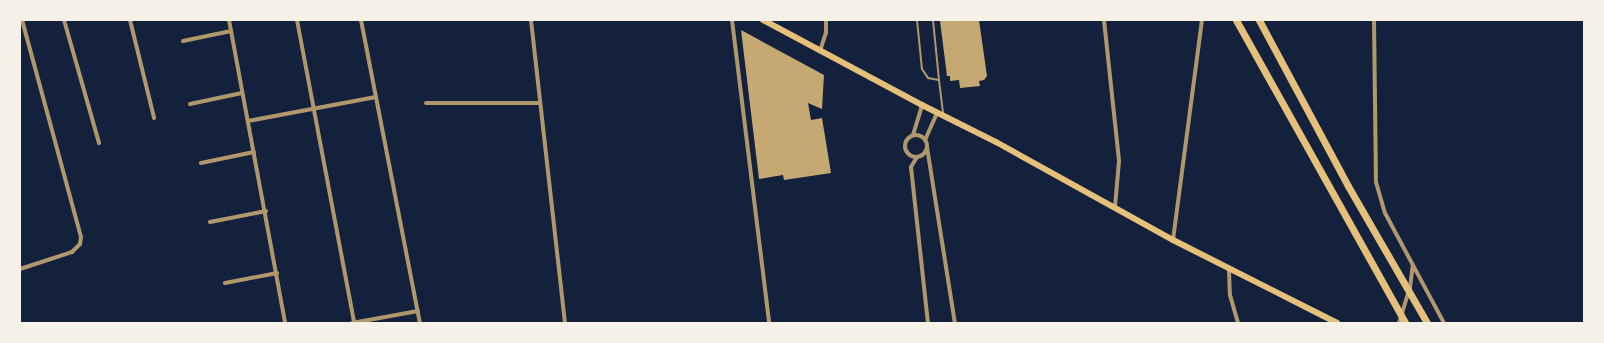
<!DOCTYPE html>
<html>
<head>
<meta charset="utf-8">
<style>
  body { margin:0 }
  #map { position:relative; width:1604px; height:343px; overflow:hidden; background:#14213d; font-family:Helvetica,sans-serif }
  div>[style] { position:absolute }
  .building>* { inset:0; background:#c6a872 }
  .service>* { height:2px; margin:-1px; padding:0 1px; transform-origin:1px; border-radius:1px; background:#b1986c }
  .minor>* { height:4px; margin:-2px; padding:0 2px; transform-origin:2px; border-radius:2px; background:#b1986c }
  .minor>.ring { margin:-2px; padding:0; box-sizing:content-box; background:none; border:4px solid #b1986c; border-radius:50% }
  .secondary>* { height:6px; margin:-3px; padding:0 3px; transform-origin:3px; border-radius:3px; background:#e5c07b }
  .motorway>* { height:7px; margin:-3.5px; padding:0 3.5px; transform-origin:3.5px; border-radius:3.5px; background:#e5c07b }
  span { translate:-50% -50%; white-space:nowrap; text-align:center; line-height:1.15; -webkit-text-stroke:3px #f6f1e7; paint-order:stroke }
  .frame { position:absolute; inset:0; border:21px solid #f6f1e7; pointer-events:none }
</style>
</head>
<body>
<div id="map">
  <div class="building">
    <i style="clip-path:polygon(942px 20px,979px 20px,987px 76px,984px 80px,979px 81px,980px 86px,960px 88px,959px 80px,950px 81px,950px 76px,947px 76px,940px 21px)"></i>
    <i style="clip-path:polygon(741px 30px,824px 75px,822px 109px,808px 103px,811px 120px,822px 118px,831px 173px,784px 180px,783px 175px,759px 179px)"></i>
  </div>
  <div class="service">
    <i style="left:917px;top:20px;width:49px;rotate:84.2deg"></i>
    <i style="left:922px;top:69px;width:11px;rotate:56deg"></i>
    <i style="left:928px;top:78px;width:11px;rotate:10deg"></i>
    <i style="left:939px;top:80px;width:33px;rotate:83deg"></i>
    <i style="left:933px;top:20px;width:60px;rotate:84.3deg"></i>
  </div>
  <div class="minor">
    <i style="left:64px;top:20px;width:128px;rotate:74.1deg"></i>
    <i style="left:130px;top:20px;width:101px;rotate:76.2deg"></i>
    <i style="left:229px;top:20px;width:308px;rotate:79.5deg"></i>
    <i style="left:297px;top:20px;width:308px;rotate:79.3deg"></i>
    <i style="left:361px;top:20px;width:309px;rotate:79deg"></i>
    <i style="left:531px;top:20px;width:305px;rotate:83.6deg"></i>
    <i style="left:732px;top:20px;width:305px;rotate:83deg"></i>
    <i style="left:1104px;top:20px;width:142px;rotate:83.9deg"></i>
    <i style="left:1119px;top:161px;width:46px;rotate:95deg"></i>
    <i style="left:1374px;top:20px;width:162px;rotate:89.3deg"></i>
    <i style="left:1376px;top:182px;width:32px;rotate:74deg"></i>
    <i style="left:1385px;top:213px;width:125px;rotate:61.8deg"></i>
    <i style="left:183px;top:41px;width:49px;rotate:-11.8deg"></i>
    <i style="left:820px;top:51px;width:19px;rotate:-72deg"></i>
    <i style="left:826px;top:33px;width:13px;rotate:-90deg"></i>
    <i style="left:426px;top:103px;width:113px"></i>
    <i style="left:190px;top:104px;width:53px;rotate:-11.9deg"></i>
    <i style="left:248px;top:121px;width:130px;rotate:-10.6deg"></i>
    <i class="ring" style="left:905px;top:135px;width:18px;height:18px"></i>
    <i style="left:913px;top:135px;width:31px;rotate:-73deg"></i>
    <i style="left:925px;top:140px;width:30px;rotate:-66deg"></i>
    <i style="left:927px;top:147px;width:178px;rotate:81deg"></i>
    <i style="left:917px;top:157px;width:12px;rotate:121deg"></i>
    <i style="left:911px;top:167px;width:157px;rotate:83.8deg"></i>
    <i style="left:201px;top:163px;width:54px;rotate:-11.7deg"></i>
    <i style="left:210px;top:222px;width:57px;rotate:-11.1deg"></i>
    <i style="left:1173px;top:240px;width:222px;rotate:-82.5deg"></i>
    <i style="left:20px;top:269px;width:55px;rotate:-18.1deg"></i>
    <i style="left:72px;top:252px;width:11px;rotate:-45deg"></i>
    <i style="left:80px;top:244px;width:7px;rotate:-82deg"></i>
    <i style="left:81px;top:237px;width:225px;rotate:-105.2deg"></i>
    <i style="left:1229px;top:270px;width:25px;rotate:88deg"></i>
    <i style="left:1230px;top:295px;width:29px;rotate:74deg"></i>
    <i style="left:225px;top:283px;width:53px;rotate:-10.9deg"></i>
    <i style="left:352px;top:323px;width:67px;rotate:-10.3deg"></i>
    <i style="left:1399px;top:323px;width:37px;rotate:-73deg"></i>
    <i style="left:1410px;top:288px;width:23px;rotate:-83deg"></i>
  </div>
  <div class="secondary">
    <i style="left:763px;top:20px;width:180px;rotate:28.1deg"></i>
    <i style="left:922px;top:105px;width:83px;rotate:26.6deg"></i>
    <i style="left:996px;top:142px;width:202px;rotate:29deg"></i>
    <i style="left:1173px;top:240px;width:184px;rotate:26.8deg"></i>
  </div>
  <div class="motorway">
    <i style="left:1236px;top:20px;width:347px;rotate:60.8deg"></i>
    <i style="left:1259px;top:20px;width:188px;rotate:61.8deg"></i>
    <i style="left:1348px;top:186px;width:158px;rotate:60deg"></i>
  </div>
  <div class="frame"></div>
</div>
</body>
</html>
